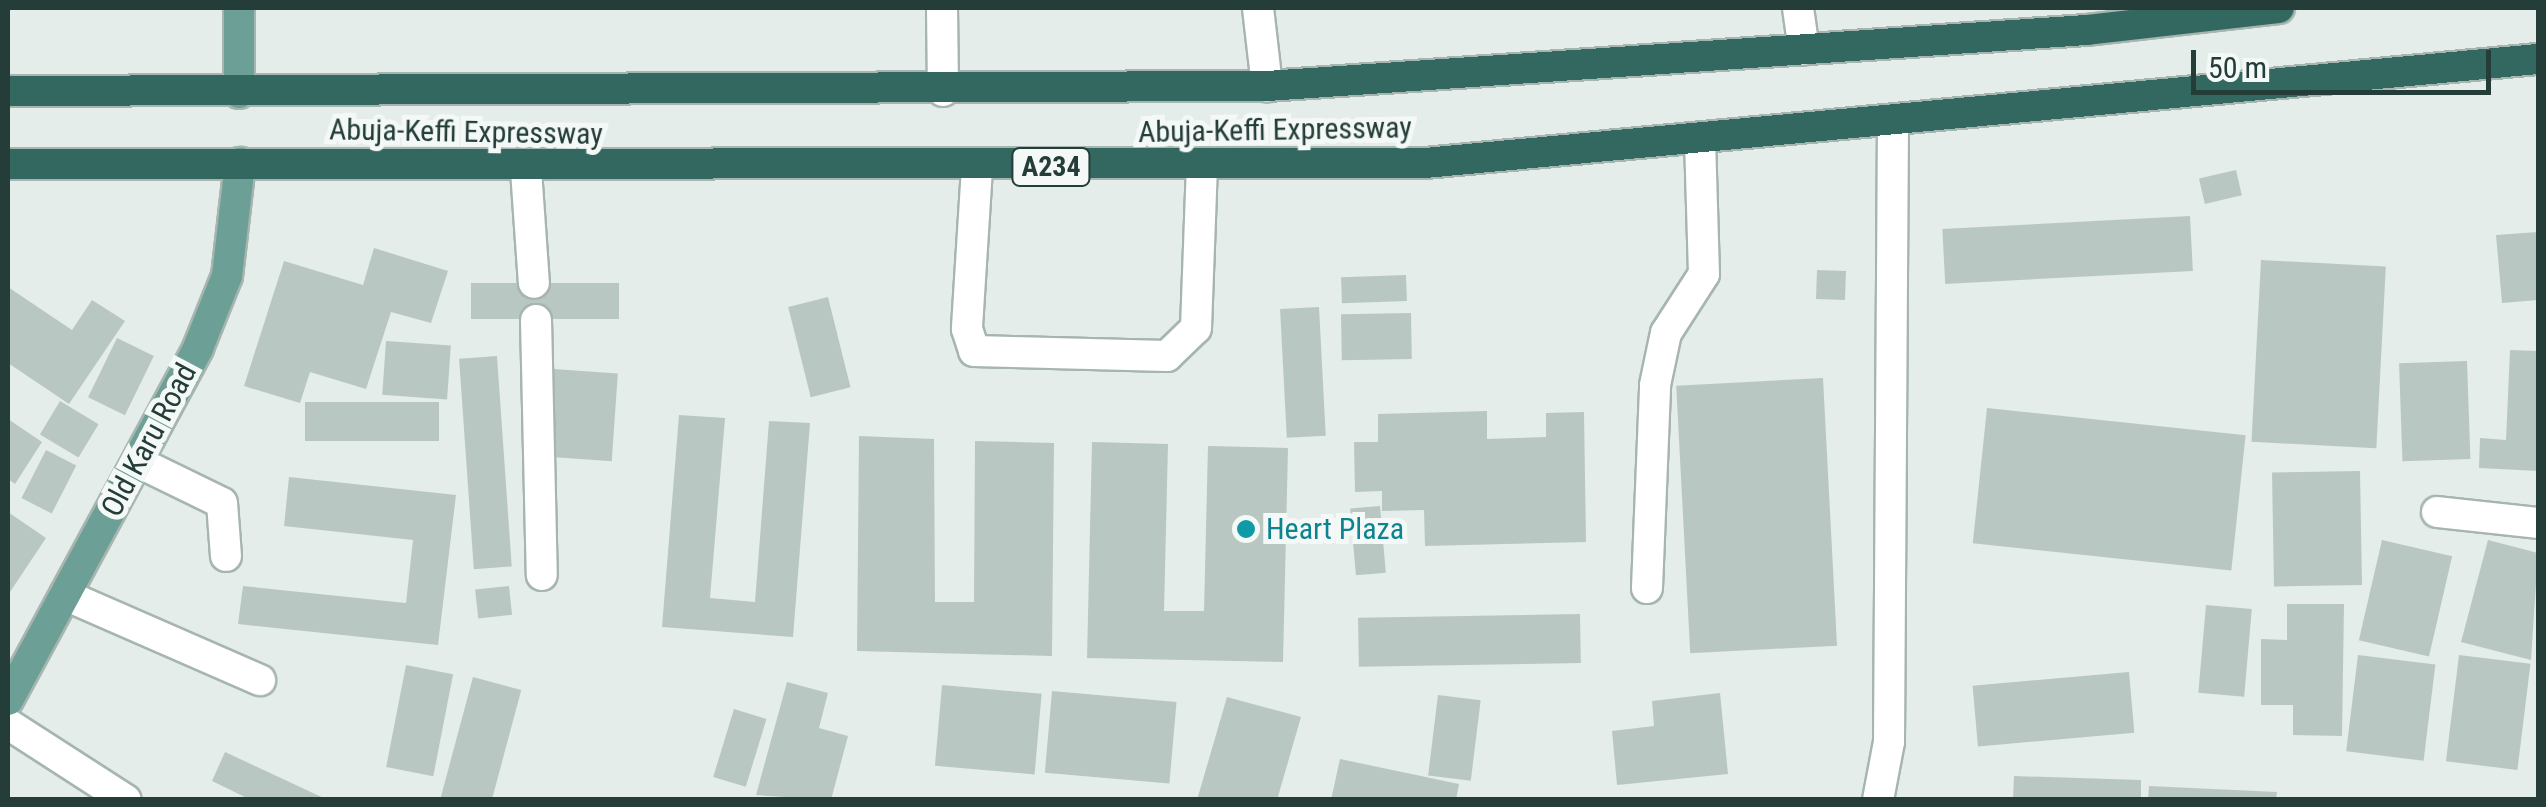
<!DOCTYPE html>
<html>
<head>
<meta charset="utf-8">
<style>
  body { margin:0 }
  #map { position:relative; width:2546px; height:807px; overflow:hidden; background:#e4ede9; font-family:"Roboto Condensed",sans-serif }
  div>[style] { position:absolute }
  .building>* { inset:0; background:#b9c7c2; transform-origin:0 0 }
  .roads { filter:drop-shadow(2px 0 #a7b5b0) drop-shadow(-2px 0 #a7b5b0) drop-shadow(0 2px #a7b5b0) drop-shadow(0 -2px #a7b5b0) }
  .minor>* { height:30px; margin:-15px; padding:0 15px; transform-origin:15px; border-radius:15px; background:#fff }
  .major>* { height:30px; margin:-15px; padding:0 15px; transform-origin:15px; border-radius:15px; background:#6c9f95 }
  .highway>* { height:30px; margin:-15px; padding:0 15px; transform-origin:15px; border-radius:15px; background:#326860 }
  .dots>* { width:28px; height:28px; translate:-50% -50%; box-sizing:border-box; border:5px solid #f4f9f7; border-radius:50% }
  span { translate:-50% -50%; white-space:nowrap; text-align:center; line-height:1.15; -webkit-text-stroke:10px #f4f9f7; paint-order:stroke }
  .shield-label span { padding:2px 8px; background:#f4f9f7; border:2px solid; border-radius:8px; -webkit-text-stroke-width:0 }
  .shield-label { font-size:28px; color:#243d38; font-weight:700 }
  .street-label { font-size:30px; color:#243d38 }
  .culture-label { font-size:30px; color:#0d838f }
  .left { translate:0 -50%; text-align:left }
  .frame { position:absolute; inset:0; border:10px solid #243d38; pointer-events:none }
  .scale { position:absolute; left:2191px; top:50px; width:300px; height:45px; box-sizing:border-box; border:5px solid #243d38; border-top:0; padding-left:12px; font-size:30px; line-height:35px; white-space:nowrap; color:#243d38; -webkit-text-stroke:8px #f4f9f7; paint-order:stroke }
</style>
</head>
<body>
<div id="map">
  <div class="building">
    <i style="left:2236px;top:170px;width:26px;height:38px;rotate:77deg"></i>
    <i style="left:2190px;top:216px;width:55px;height:248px;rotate:87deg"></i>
    <i style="clip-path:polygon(2538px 232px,2538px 300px,2502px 303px,2496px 235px)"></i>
    <i style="clip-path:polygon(374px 248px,448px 271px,431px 323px,391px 312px,366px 389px,310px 372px,300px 403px,244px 386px,284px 261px,363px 285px)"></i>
    <i style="left:2261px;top:260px;width:125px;height:182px;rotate:3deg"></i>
    <i style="left:1817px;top:270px;width:29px;height:29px;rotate:2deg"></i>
    <i style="left:1406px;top:275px;width:26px;height:65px;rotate:88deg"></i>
    <i style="left:471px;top:283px;width:148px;height:36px"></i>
    <i style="clip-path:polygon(8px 287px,72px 330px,92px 300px,125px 321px,69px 404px,8px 363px)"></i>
    <i style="left:828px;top:297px;width:93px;height:41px;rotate:76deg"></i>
    <i style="left:1319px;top:307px;width:129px;height:39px;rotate:87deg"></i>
    <i style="left:1411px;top:313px;width:46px;height:70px;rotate:89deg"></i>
    <i style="left:117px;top:338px;width:41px;height:66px;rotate:26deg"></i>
    <i style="left:386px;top:341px;width:65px;height:54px;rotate:4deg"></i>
    <i style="clip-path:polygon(2510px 350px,2538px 351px,2538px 471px,2479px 468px,2480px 438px,2506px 440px)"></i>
    <i style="left:497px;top:356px;width:211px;height:38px;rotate:86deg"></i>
    <i style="left:2467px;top:361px;width:98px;height:68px;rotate:88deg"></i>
    <i style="left:554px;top:369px;width:64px;height:88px;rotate:4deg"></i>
    <i style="left:1823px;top:378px;width:268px;height:147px;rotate:87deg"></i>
    <i style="left:60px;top:401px;width:45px;height:39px;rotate:31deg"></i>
    <i style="left:439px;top:402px;width:39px;height:134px;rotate:90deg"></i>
    <i style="left:1987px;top:408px;width:260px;height:136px;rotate:6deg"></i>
    <i style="clip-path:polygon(1487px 411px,1487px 439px,1546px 437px,1546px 413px,1584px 412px,1586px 542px,1425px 546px,1424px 510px,1382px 511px,1382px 491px,1355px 492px,1354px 442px,1378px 442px,1378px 414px)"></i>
    <i style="clip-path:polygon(679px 415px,725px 418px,710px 598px,755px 602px,769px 421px,810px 423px,793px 637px,662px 627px)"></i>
    <i style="clip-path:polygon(8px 419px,42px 442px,15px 484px,8px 479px)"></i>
    <i style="clip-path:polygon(859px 436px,934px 439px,935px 602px,974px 602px,975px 441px,1054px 443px,1052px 656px,857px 651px)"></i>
    <i style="clip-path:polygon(1092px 442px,1168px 444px,1164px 611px,1204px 611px,1208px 446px,1288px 448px,1283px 662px,1087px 658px)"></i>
    <i style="left:46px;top:450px;width:34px;height:54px;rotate:27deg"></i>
    <i style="left:2360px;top:471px;width:114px;height:88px;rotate:89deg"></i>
    <i style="clip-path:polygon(289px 477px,456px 495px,438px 645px,238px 624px,243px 586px,406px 603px,413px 540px,284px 526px)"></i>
    <i style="left:1380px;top:506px;width:67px;height:30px;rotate:85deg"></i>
    <i style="clip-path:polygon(8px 512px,46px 538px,8px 595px)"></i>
    <i style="left:2382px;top:540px;width:72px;height:103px;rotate:13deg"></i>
    <i style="clip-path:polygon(2488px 540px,2538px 553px,2531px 660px,2461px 642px)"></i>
    <i style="left:509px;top:586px;width:29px;height:34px;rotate:84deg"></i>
    <i style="clip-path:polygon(2287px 604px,2344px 604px,2342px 736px,2293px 735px,2293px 705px,2261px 705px,2261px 639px,2287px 640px)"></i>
    <i style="left:2206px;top:605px;width:46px;height:88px;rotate:5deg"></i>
    <i style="left:1580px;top:614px;width:49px;height:222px;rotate:89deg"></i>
    <i style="left:2358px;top:655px;width:78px;height:97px;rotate:7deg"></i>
    <i style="left:2459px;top:655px;width:72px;height:107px;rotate:7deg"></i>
    <i style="left:406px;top:665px;width:48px;height:104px;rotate:11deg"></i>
    <i style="left:2129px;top:672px;width:61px;height:157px;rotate:85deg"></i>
    <i style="left:473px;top:677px;width:50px;height:128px;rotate:15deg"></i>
    <i style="clip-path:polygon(787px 682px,828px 693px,819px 728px,848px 736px,831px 800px,756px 795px)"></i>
    <i style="left:942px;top:685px;width:100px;height:81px;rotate:5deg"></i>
    <i style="left:1052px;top:691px;width:125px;height:82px;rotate:5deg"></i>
    <i style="clip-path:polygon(1720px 693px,1728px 774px,1617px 785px,1612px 731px,1654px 726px,1652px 701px)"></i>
    <i style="left:1438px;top:695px;width:43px;height:81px;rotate:7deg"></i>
    <i style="clip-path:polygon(1227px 697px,1301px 717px,1277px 800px,1197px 800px)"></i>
    <i style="left:734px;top:709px;width:34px;height:71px;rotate:17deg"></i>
    <i style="clip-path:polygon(225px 752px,328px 800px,251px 800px,212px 781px)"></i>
    <i style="clip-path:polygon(1340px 759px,1459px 784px,1456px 800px,1331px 800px)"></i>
    <i style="clip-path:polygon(2014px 776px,2141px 780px,2141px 800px,2013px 800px)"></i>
    <i style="clip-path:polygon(2149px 786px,2277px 792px,2276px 800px,2148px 800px)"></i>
  </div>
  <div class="roads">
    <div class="minor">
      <i style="left:942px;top:8px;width:83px;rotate:89.3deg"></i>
      <i style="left:1258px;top:8px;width:79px;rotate:83.4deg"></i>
      <i style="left:1798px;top:8px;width:42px;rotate:81.9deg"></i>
      <i style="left:977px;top:168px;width:161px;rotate:93.6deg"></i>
      <i style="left:967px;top:329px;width:23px;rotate:72deg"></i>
      <i style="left:974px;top:351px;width:193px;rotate:1.5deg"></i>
      <i style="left:1167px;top:356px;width:40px;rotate:-44deg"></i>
      <i style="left:1196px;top:328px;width:162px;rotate:-87.9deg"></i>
      <i style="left:526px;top:170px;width:113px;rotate:86deg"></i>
      <i style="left:536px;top:320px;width:255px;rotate:88.7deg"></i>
      <i style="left:138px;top:462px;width:93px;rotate:26deg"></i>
      <i style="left:222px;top:503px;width:53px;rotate:85.7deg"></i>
      <i style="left:2437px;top:512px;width:102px;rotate:6.2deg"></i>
      <i style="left:1647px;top:588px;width:203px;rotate:-87.7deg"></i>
      <i style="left:1655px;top:385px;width:53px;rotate:-78.1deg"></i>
      <i style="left:1666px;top:333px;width:70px;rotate:-57.2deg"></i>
      <i style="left:1704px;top:274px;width:132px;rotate:-91.7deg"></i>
      <i style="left:65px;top:595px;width:213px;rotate:23.6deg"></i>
      <i style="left:8px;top:724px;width:140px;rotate:32.8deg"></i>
      <i style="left:1878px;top:800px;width:59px;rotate:-79.3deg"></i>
      <i style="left:1889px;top:742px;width:616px;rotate:-89.63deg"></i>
    </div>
    <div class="major">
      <i style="left:239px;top:93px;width:85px;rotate:-90deg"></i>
      <i style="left:8px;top:700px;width:400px;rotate:-61.6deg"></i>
      <i style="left:198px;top:348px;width:78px;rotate:-68.1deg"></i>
      <i style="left:227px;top:276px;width:114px;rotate:-83.4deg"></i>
    </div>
    <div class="highway">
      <i style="left:8px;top:91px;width:1259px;rotate:-0.23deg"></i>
      <i style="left:1267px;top:86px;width:822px;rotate:-3.91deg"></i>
      <i style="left:2087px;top:30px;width:193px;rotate:-6.5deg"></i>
      <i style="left:8px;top:164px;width:1417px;rotate:-0.04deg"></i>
      <i style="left:1425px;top:163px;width:1118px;rotate:-5.34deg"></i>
    </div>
  </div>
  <div class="dots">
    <i style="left:1246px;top:529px;background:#0f9aa8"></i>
  </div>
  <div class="shield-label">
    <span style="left:1051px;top:167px">A234</span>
  </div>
  <div class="street-label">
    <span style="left:1275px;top:130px;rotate:-1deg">Abuja-Keffi Expressway</span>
    <span style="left:466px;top:132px;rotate:1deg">Abuja-Keffi Expressway</span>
    <span style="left:149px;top:440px;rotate:-62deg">Old Karu Road</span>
  </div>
  <div class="culture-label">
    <span class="left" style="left:1266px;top:529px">Heart Plaza</span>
  </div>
  <div class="frame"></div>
  <div class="scale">50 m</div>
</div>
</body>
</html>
